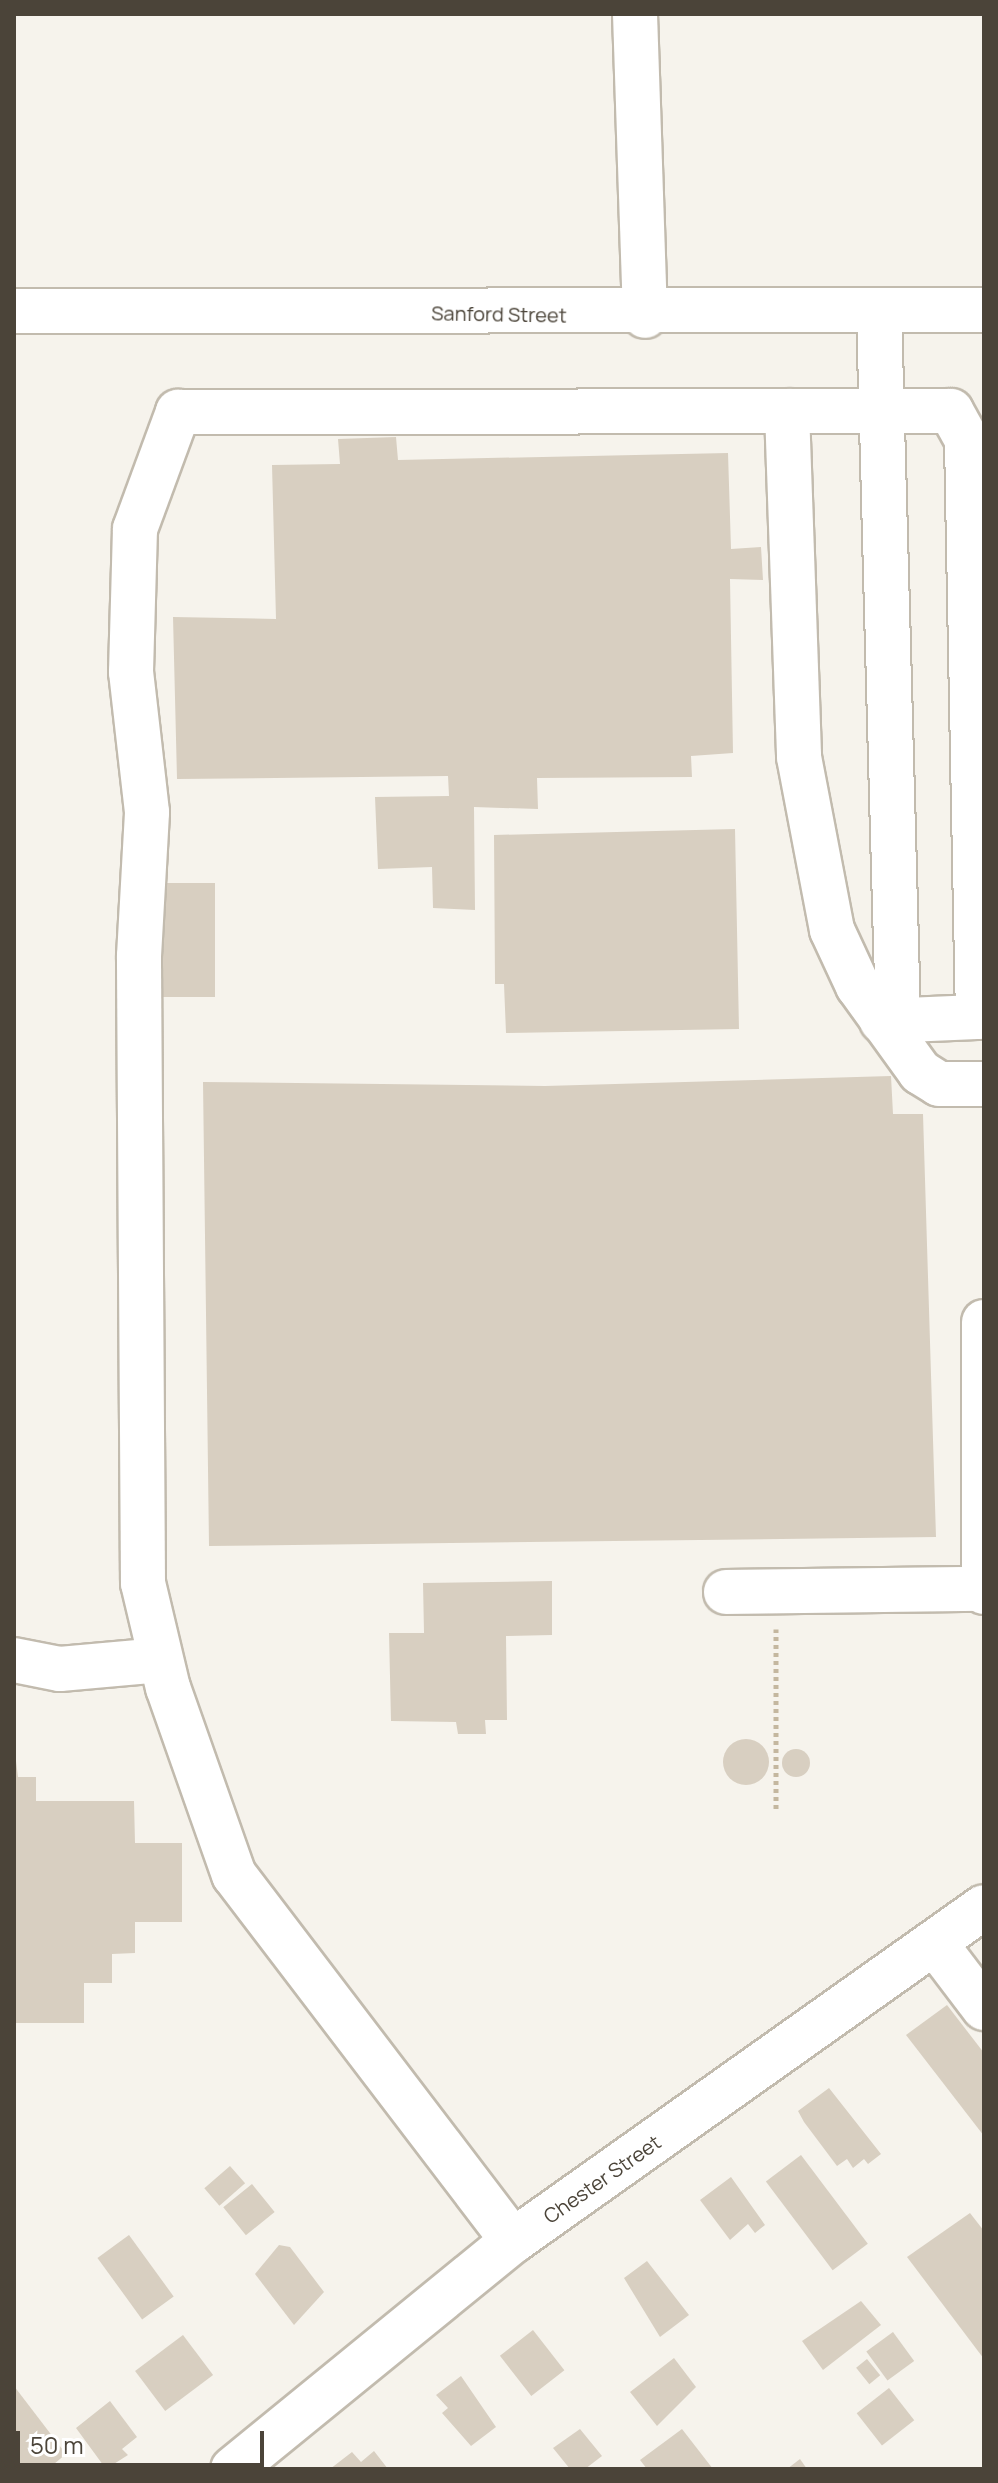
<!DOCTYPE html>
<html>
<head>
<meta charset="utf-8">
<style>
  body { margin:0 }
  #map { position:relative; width:998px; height:2483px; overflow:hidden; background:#f6f3ec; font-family:Manrope,sans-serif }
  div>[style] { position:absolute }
  .building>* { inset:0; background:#d8cfc1; transform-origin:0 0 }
  .round { border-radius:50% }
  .path>* { height:5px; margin-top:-2.5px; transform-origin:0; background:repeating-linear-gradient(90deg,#c4b79f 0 4px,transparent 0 8px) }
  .roads { filter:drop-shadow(2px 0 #c2bbae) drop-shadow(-2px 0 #c2bbae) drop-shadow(0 2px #c2bbae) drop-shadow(0 -2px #c2bbae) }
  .minor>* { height:44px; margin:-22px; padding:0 22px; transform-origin:22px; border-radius:22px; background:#fff }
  span { translate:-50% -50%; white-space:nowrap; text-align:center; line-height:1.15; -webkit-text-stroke:6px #fff; paint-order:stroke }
  .street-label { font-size:20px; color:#4b4439 }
  .frame { position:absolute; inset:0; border:16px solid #4b4439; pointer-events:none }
  .scale { position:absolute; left:16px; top:2431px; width:248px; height:36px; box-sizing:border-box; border:4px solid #4b4439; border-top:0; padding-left:10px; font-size:24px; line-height:28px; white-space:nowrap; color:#4b4439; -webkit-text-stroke:6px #fff; paint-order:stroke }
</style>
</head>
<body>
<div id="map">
  <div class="building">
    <i style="clip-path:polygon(396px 437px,398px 460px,728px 453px,731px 549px,761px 547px,763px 580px,730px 579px,733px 753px,691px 756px,692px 777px,537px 778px,538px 809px,474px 807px,475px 910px,433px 908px,432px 867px,378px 869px,375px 797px,449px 796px,448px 776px,177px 779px,173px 617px,276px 619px,272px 465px,340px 464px,338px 439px)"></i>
    <i style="clip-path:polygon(735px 829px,739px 1029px,506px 1033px,504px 984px,495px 984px,494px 835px)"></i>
    <i style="left:155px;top:883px;width:60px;height:114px"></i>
    <i style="clip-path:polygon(891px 1076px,893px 1114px,923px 1114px,936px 1537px,209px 1546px,203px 1082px,545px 1086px)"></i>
    <i style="clip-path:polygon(552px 1581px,552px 1635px,506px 1636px,507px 1720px,485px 1720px,486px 1734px,458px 1734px,456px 1722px,391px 1721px,389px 1633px,424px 1633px,423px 1583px)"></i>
    <i class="round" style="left:723px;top:1739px;width:46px;height:46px"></i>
    <i style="clip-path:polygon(14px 1745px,18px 1777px,36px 1777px,36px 1801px,134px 1801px,135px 1843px,182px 1843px,182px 1922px,135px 1922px,135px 1953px,112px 1954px,112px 1983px,84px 1983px,84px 2023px,14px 2023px)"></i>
    <i class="round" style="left:782px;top:1749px;width:28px;height:28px"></i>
    <i style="clip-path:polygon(947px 2005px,984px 2053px,984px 2136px,906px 2035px)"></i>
    <i style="clip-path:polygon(829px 2088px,881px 2154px,868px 2164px,864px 2159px,853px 2168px,847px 2159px,837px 2166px,804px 2122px,798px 2111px)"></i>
    <i style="left:801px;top:2155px;width:111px;height:44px;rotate:53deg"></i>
    <i style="left:230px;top:2166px;width:23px;height:34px;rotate:49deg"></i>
    <i style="clip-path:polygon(731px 2177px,765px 2225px,755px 2233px,748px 2224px,730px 2240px,700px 2200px)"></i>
    <i style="left:252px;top:2184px;width:36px;height:37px;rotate:51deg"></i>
    <i style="clip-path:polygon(970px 2213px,984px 2231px,984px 2359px,907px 2257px)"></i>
    <i style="left:129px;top:2235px;width:76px;height:39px;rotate:54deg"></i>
    <i style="clip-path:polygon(279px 2245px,290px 2247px,324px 2292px,294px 2325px,255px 2274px)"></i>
    <i style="clip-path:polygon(647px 2261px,689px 2315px,660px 2337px,624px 2278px)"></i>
    <i style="clip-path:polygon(861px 2301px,881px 2325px,823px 2370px,802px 2341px)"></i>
    <i style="left:533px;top:2330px;width:51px;height:42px;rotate:52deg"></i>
    <i style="left:893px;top:2332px;width:36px;height:33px;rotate:54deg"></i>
    <i style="left:183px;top:2335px;width:50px;height:60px;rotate:53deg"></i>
    <i style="clip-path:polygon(674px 2358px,696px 2387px,657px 2426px,630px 2392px)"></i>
    <i style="left:867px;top:2359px;width:21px;height:14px;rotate:51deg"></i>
    <i style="clip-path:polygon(461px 2376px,496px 2427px,471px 2446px,442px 2413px,448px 2408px,436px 2395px)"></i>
    <i style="clip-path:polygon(14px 2386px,66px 2454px,48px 2469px,14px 2469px)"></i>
    <i style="left:889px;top:2388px;width:41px;height:41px;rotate:52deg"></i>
    <i style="clip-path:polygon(110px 2401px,137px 2437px,122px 2449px,128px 2455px,106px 2469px,76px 2428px)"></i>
    <i style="clip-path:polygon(580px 2429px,602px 2456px,585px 2469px,570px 2469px,553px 2448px)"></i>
    <i style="clip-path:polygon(682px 2429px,713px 2469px,647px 2469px,640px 2460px)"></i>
    <i style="clip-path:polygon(374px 2451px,388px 2469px,330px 2469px,352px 2452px,361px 2462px)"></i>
    <i style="clip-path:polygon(800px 2459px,807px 2469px,787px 2469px)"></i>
  </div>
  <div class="path">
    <i style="left:776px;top:1629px;width:182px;rotate:90deg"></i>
  </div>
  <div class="roads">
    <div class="minor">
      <i style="left:635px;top:14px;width:302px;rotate:88.1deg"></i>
      <i style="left:14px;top:311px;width:970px;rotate:-0.06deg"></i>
      <i style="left:879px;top:312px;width:708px;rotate:88.46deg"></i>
      <i style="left:787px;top:411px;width:346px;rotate:88deg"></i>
      <i style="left:799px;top:757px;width:176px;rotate:79.2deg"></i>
      <i style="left:832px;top:930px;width:62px;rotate:65.1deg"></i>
      <i style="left:858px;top:986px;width:106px;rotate:54.2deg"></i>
      <i style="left:920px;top:1072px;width:22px;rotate:32deg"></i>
      <i style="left:939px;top:1084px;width:45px"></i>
      <i style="left:984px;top:1322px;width:270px;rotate:90deg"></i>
      <i style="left:726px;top:1592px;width:255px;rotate:-0.7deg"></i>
      <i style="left:14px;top:1660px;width:47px;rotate:11.1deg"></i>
      <i style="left:60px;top:1669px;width:101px;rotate:-5.1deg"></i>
      <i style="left:937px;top:1946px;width:78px;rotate:52.8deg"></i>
      <i style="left:513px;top:2241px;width:460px;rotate:-127.3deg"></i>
      <i style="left:234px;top:1875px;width:198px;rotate:-109.4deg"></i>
      <i style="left:168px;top:1688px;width:108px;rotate:-103.4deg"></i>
      <i style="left:143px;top:1583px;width:627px;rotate:-90.37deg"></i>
      <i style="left:139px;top:956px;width:144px;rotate:-86.8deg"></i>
      <i style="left:147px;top:812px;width:141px;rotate:-96.5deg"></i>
      <i style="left:131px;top:672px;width:143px;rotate:-88.4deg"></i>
      <i style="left:135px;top:529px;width:125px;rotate:-69.8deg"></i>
      <i style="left:178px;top:412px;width:773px;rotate:-0.07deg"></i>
      <i style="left:951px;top:411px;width:33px;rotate:61deg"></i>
      <i style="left:967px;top:440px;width:577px;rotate:88.91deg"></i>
      <i style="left:978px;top:1017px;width:96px;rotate:177.6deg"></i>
      <i style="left:233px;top:2469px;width:361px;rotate:-39.2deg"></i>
      <i style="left:513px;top:2241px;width:577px;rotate:-35.34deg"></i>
    </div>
  </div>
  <div class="street-label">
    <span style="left:499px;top:314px;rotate:1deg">Sanford Street</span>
    <span style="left:602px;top:2179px;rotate:-35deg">Chester Street</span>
  </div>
  <div class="frame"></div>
  <div class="scale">50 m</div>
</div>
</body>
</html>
